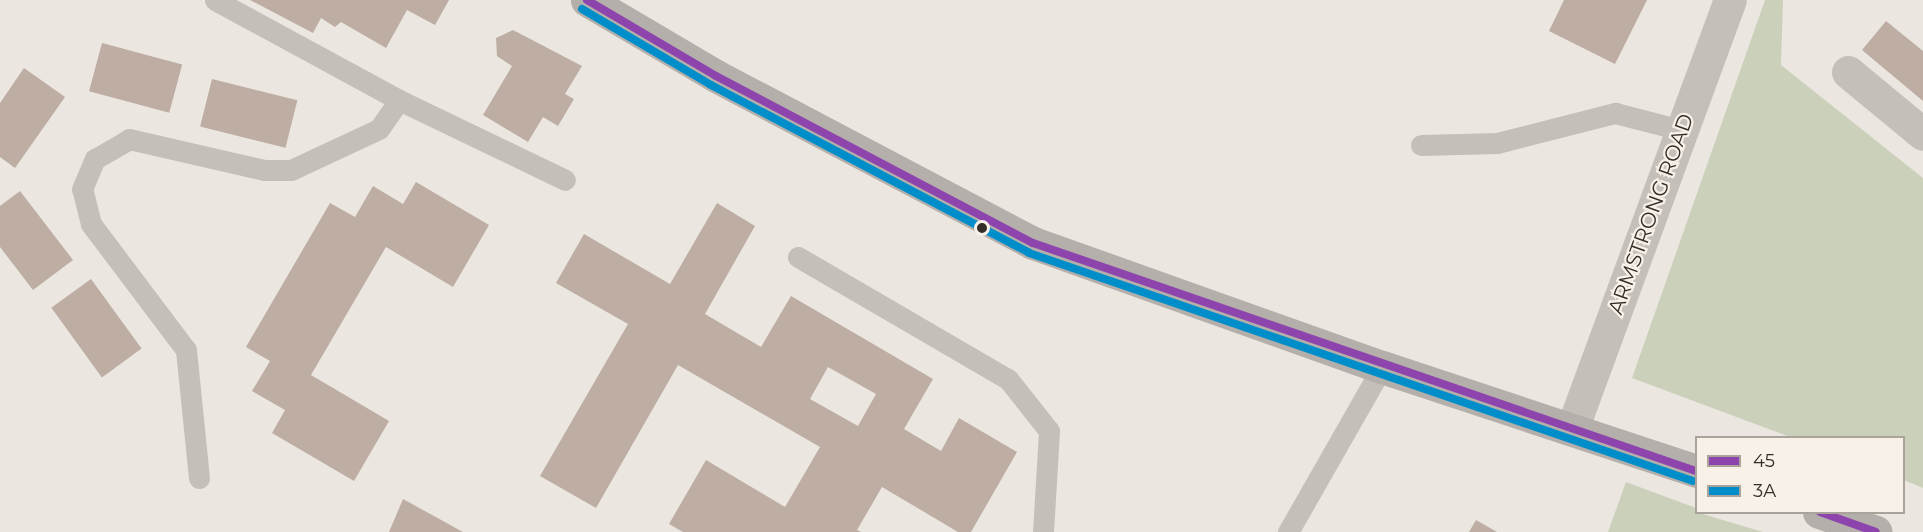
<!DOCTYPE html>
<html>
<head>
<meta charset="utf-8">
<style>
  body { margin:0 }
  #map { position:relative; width:1923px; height:532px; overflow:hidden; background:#ebe7e0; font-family:Montserrat,sans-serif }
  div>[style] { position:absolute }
  .green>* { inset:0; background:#cbd0bb }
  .building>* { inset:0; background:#bdada3; transform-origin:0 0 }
  .lane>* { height:21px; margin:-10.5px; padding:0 10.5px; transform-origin:10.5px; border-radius:10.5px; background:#c4bfb9 }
  .street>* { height:33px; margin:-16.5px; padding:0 16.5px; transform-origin:16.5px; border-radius:16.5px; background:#c4bfb9 }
  .secondary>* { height:33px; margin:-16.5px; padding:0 16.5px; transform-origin:16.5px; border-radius:16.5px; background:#b4afaa }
  .bus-1>* { height:8px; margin:-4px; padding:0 4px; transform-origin:4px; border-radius:4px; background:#8e44ad }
  .bus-2>* { height:8px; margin:-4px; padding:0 4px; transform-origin:4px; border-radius:4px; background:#008eca }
  .dots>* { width:16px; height:16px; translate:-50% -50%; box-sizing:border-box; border:3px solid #f7f1e8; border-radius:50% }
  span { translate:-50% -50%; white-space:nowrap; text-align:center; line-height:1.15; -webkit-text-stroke:4.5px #f7f1e8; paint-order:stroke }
  .street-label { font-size:21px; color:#342d28 }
  .legend { position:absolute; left:1695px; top:436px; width:210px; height:78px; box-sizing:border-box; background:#f7f1e8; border:2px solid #a9a39b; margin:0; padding:8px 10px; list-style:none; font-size:18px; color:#342d28 }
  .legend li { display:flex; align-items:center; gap:12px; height:30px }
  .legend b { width:30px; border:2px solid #a9a39b }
</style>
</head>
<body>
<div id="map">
  <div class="green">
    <i style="clip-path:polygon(1765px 0,1783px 0,1781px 65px,1923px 178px,1923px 488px,1904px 480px,1904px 438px,1790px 437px,1632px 378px)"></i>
    <i style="clip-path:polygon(1626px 482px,1696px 508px,1696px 512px,1763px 532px,1608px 532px)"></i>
  </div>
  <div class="building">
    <i style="clip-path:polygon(250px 0,449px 0,435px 25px,407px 10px,386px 48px,341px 22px,335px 27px,321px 18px,313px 33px)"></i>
    <i style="clip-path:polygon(1564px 0,1647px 0,1615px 64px,1549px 31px)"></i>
    <i style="clip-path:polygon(1886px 21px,1923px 51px,1923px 101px,1862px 50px)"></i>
    <i style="clip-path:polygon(513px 30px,582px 66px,565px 94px,574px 99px,558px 126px,543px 117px,528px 142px,483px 115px,512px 66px,497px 56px,496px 38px)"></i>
    <i style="left:102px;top:43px;width:83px;height:50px;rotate:15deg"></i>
    <i style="clip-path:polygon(24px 68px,65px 97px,15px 168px,0 157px,0 103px)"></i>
    <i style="left:212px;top:79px;width:88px;height:49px;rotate:14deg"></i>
    <i style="clip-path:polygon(416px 182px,489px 225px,453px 287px,386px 247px,311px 375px,389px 421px,354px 481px,272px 433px,285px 410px,252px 391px,270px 361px,246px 347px,330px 203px,355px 217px,373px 186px,403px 204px)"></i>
    <i style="clip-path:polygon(20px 191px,73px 260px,33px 290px,0 247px,0 206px)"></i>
    <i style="clip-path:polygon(evenodd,717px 203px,755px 226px,705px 314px,761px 347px,791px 296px,933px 379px,904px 429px,941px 451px,959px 418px,1017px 452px,971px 532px,958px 532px,882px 487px,857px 530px,861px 532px,683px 532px,669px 524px,706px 460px,785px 507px,820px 447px,678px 365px,596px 508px,540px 476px,628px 324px,556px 283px,584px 234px,670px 284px,717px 203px,828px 367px,876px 394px,858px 426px,810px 399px,828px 367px)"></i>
    <i style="left:91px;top:279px;width:86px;height:49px;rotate:54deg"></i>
    <i style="clip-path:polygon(403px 499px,463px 532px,389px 532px)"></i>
    <i style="clip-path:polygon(1476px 520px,1497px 532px,1469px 532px)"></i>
  </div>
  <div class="lane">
    <i style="left:215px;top:0;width:209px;rotate:28.5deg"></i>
    <i style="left:1421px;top:145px;width:76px;rotate:-1.5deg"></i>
    <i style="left:1497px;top:143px;width:122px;rotate:-14.3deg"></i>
    <i style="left:1615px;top:113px;width:68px;rotate:14.4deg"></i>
    <i style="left:798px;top:257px;width:243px;rotate:30.2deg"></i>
    <i style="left:1008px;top:379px;width:66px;rotate:51.7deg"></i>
    <i style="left:1049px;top:431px;width:101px;rotate:93.4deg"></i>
    <i style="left:199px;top:478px;width:129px;rotate:-95.8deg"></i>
    <i style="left:186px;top:350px;width:158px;rotate:-127deg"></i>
    <i style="left:91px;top:224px;width:36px;rotate:-104deg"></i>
    <i style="left:82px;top:189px;width:33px;rotate:-67deg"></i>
    <i style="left:95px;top:159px;width:39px;rotate:-30deg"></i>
    <i style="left:129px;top:139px;width:139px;rotate:12.9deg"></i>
    <i style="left:264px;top:170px;width:27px"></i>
    <i style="left:291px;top:170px;width:97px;rotate:-25deg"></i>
    <i style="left:379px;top:129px;width:35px;rotate:-55deg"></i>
    <i style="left:399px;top:100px;width:184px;rotate:25.7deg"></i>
    <i style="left:1288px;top:532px;width:190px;rotate:-60.3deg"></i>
  </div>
  <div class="street">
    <i style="left:1848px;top:72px;width:97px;rotate:39.6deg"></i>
    <i style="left:1572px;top:429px;width:457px;rotate:-69.8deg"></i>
  </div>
  <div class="secondary">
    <i style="left:587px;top:0;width:150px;rotate:30.5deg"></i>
    <i style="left:716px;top:76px;width:358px;rotate:27.8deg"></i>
    <i style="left:1033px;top:243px;width:370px;rotate:19.6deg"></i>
    <i style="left:1382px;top:367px;width:331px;rotate:18.3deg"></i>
    <i style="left:1819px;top:512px;width:60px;rotate:19.3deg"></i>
  </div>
  <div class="bus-1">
    <i style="left:587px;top:0;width:150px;rotate:30.5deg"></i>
    <i style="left:716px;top:76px;width:358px;rotate:27.8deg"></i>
    <i style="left:1033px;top:243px;width:701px;rotate:18.98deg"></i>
    <i style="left:1820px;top:512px;width:59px;rotate:19.7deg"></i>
  </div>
  <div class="bus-2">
    <i style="left:582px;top:9px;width:150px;rotate:30.5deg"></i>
    <i style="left:711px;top:85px;width:360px;rotate:27.8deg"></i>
    <i style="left:1029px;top:253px;width:702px;rotate:18.95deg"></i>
  </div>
  <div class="dots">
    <i style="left:982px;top:228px;background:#342d28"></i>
  </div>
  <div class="street-label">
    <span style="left:1651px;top:214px;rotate:-70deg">ARMSTRONG ROAD</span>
  </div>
  <ul class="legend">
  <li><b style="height:8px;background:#8e44ad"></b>45</li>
  <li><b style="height:8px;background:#008eca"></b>3A</li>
  </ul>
</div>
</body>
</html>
